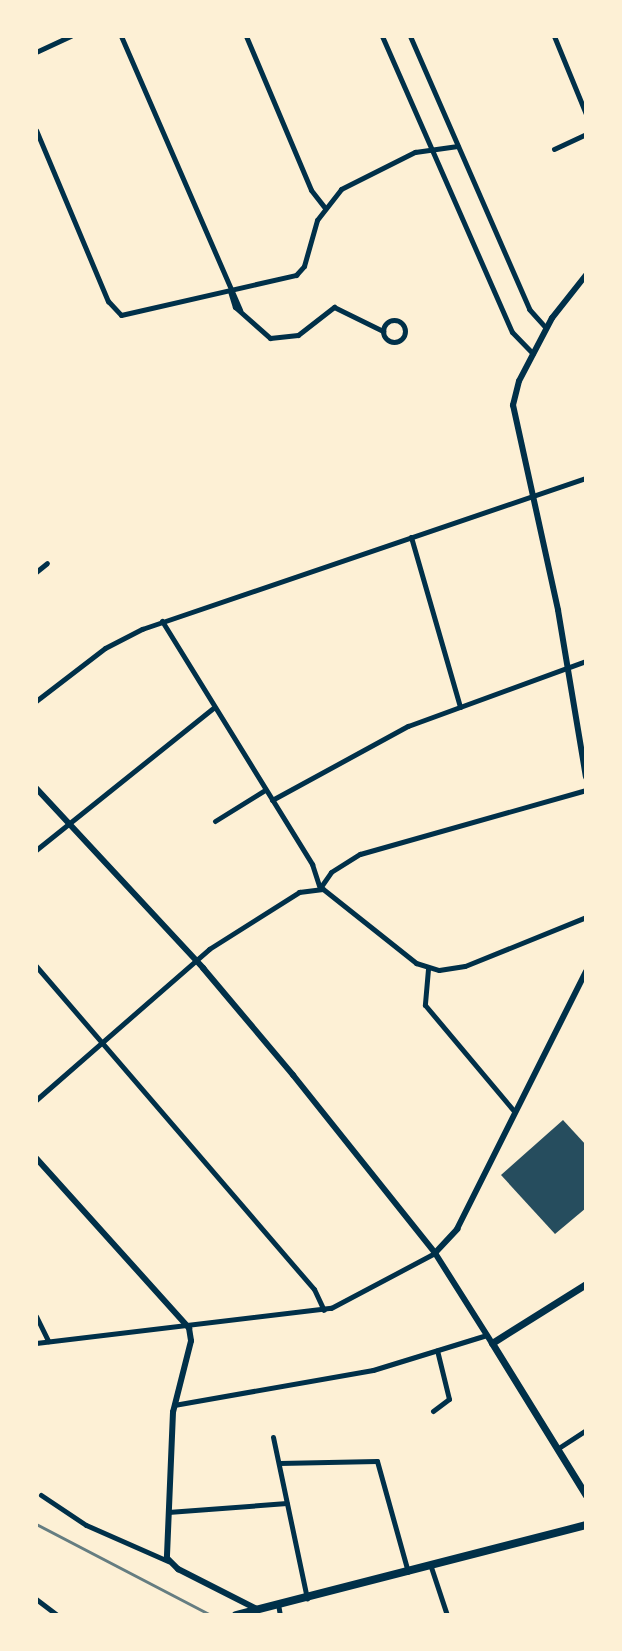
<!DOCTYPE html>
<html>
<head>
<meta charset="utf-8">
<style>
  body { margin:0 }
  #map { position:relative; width:622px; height:1651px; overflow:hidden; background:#fdf0d5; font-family:"PT Sans",sans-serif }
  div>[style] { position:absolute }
  .building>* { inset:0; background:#264d5e }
  .minor>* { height:5px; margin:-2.5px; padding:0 2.5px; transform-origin:2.5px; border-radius:2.5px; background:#003049 }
  .minor>.ring { margin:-2.5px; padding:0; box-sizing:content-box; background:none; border:5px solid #003049; border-radius:50% }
  .tertiary>* { height:6px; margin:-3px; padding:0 3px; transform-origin:3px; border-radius:3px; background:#003049 }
  .secondary>* { height:7px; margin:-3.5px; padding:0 3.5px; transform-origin:3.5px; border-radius:3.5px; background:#003049 }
  .primary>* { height:8px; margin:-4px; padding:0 4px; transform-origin:4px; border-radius:4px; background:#003049 }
  .rail>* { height:3px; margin:-1.5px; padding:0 1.5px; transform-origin:1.5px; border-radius:1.5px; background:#657d81 }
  span { translate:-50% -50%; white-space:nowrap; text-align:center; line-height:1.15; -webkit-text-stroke:5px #fdf0d5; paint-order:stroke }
  .frame { position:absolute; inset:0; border:38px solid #fdf0d5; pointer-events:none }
</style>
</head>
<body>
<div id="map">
  <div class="building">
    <i style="clip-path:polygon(563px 1120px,586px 1145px,586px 1208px,555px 1234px,501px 1175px)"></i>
  </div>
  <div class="minor">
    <i style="left:121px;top:36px;width:299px;rotate:66.5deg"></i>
    <i style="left:246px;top:36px;width:167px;rotate:67.1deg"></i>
    <i style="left:311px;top:190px;width:23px;rotate:52deg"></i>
    <i style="left:382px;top:36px;width:323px;rotate:66.3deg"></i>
    <i style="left:512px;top:332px;width:30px;rotate:46deg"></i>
    <i style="left:410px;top:36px;width:298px;rotate:66.4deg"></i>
    <i style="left:529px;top:309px;width:25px;rotate:48deg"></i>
    <i style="left:554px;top:36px;width:84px;rotate:67.7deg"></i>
    <i style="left:36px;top:52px;width:38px;rotate:-25deg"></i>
    <i style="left:36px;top:130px;width:186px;rotate:67.2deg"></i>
    <i style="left:108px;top:301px;width:19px;rotate:47deg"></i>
    <i style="left:121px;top:315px;width:180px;rotate:-12.9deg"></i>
    <i style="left:296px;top:275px;width:12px;rotate:-48deg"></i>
    <i style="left:304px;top:266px;width:48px;rotate:-74.2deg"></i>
    <i style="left:317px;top:220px;width:39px;rotate:-52deg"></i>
    <i style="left:341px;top:189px;width:83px;rotate:-26.6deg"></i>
    <i style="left:415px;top:152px;width:43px;rotate:-7.9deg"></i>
    <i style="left:554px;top:149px;width:35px;rotate:-25deg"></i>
    <i style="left:230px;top:291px;width:17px;rotate:73deg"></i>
    <i style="left:235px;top:307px;width:47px;rotate:41.5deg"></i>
    <i style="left:270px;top:338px;width:28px;rotate:-6deg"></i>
    <i style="left:298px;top:335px;width:46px;rotate:-37.9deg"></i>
    <i style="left:334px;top:307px;width:55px;rotate:26.1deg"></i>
    <i class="ring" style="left:383px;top:320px;width:17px;height:17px"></i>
    <i style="left:411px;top:537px;width:177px;rotate:73.9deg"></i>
    <i style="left:36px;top:572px;width:14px;rotate:-39deg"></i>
    <i style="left:162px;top:621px;width:286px;rotate:58.3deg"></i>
    <i style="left:312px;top:864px;width:25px;rotate:72deg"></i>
    <i style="left:36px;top:701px;width:87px;rotate:-37.5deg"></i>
    <i style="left:105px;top:648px;width:42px;rotate:-27.2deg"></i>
    <i style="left:142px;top:629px;width:469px;rotate:-18.8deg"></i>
    <i style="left:272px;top:800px;width:155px;rotate:-28.6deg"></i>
    <i style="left:408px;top:726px;width:189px;rotate:-20.1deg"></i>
    <i style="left:215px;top:821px;width:59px;rotate:-31.8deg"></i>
    <i style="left:36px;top:850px;width:227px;rotate:-38.7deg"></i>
    <i style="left:320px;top:888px;width:19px;rotate:-55deg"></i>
    <i style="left:331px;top:872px;width:34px;rotate:-32deg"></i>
    <i style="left:360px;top:854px;width:235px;rotate:-15.8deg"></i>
    <i style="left:36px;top:966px;width:426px;rotate:49.3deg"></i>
    <i style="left:314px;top:1289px;width:23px;rotate:65deg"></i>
    <i style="left:428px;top:969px;width:36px;rotate:95deg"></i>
    <i style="left:425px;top:1005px;width:137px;rotate:50deg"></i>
    <i style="left:36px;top:1100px;width:230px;rotate:-41.1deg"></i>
    <i style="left:209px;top:949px;width:107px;rotate:-32.3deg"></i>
    <i style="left:299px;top:892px;width:24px;rotate:-7deg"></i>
    <i style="left:323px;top:889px;width:119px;rotate:38.5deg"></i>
    <i style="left:416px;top:963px;width:24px;rotate:17deg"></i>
    <i style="left:439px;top:970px;width:26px;rotate:-9deg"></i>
    <i style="left:465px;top:966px;width:131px;rotate:-22deg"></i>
    <i style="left:36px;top:1316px;width:28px;rotate:64deg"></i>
    <i style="left:36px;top:1343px;width:297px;rotate:-6.8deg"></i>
    <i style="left:331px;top:1308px;width:118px;rotate:-27.9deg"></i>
    <i style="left:174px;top:1405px;width:202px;rotate:-10deg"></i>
    <i style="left:373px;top:1370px;width:119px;rotate:-17.1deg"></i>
    <i style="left:433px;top:1411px;width:20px;rotate:-37deg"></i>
    <i style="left:449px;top:1399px;width:50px;rotate:-103.8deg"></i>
    <i style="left:273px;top:1437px;width:165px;rotate:78.1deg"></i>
    <i style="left:557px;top:1449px;width:35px;rotate:-33deg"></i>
    <i style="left:279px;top:1463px;width:98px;rotate:-1.2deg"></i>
    <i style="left:377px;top:1461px;width:115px;rotate:74.4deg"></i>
    <i style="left:41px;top:1495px;width:54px;rotate:33.7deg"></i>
    <i style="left:86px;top:1525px;width:90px;rotate:23.7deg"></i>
    <i style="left:168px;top:1512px;width:119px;rotate:-4.3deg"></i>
    <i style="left:431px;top:1567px;width:51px;rotate:71.6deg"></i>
    <i style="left:36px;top:1599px;width:26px;rotate:37deg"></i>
    <i style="left:278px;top:1604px;width:11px;rotate:80deg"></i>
  </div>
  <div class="tertiary">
    <i style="left:586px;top:275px;width:55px;rotate:128.3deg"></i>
    <i style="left:552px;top:318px;width:71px;rotate:117.6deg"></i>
    <i style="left:519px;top:381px;width:25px;rotate:104deg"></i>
    <i style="left:513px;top:405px;width:210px;rotate:77.6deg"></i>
    <i style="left:558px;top:610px;width:169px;rotate:80.5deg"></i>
    <i style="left:36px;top:788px;width:246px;rotate:47.1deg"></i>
    <i style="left:203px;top:968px;width:140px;rotate:49.9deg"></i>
    <i style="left:293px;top:1075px;width:228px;rotate:51.4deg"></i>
    <i style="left:435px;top:1253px;width:107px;rotate:57.7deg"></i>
    <i style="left:36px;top:1158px;width:229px;rotate:48deg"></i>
    <i style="left:189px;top:1328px;width:13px;rotate:81deg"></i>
    <i style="left:191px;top:1341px;width:73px;rotate:104.2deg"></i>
    <i style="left:173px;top:1412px;width:146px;rotate:92.4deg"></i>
    <i style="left:167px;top:1558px;width:16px;rotate:45deg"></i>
    <i style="left:178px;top:1569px;width:89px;rotate:26.9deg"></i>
    <i style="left:435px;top:1253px;width:33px;rotate:-47deg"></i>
    <i style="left:457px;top:1229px;width:288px;rotate:-63.4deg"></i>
  </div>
  <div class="secondary">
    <i style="left:586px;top:1284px;width:111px;rotate:147.9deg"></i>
    <i style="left:492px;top:1343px;width:179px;rotate:58.3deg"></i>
  </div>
  <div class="primary">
    <i style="left:236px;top:1615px;width:361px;rotate:-14.4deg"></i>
  </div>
  <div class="rail">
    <i style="left:36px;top:1524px;width:197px;rotate:27.5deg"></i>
  </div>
  <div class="frame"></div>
</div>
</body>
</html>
